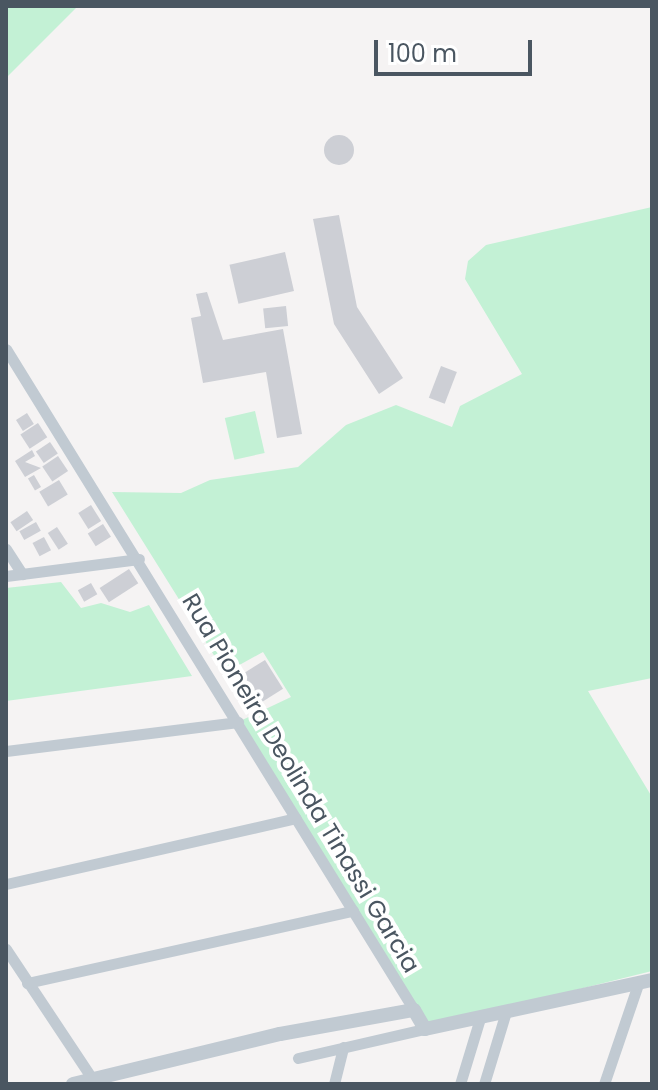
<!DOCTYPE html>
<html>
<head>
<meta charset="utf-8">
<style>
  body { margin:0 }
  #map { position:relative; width:658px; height:1090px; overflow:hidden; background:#f5f3f3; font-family:Poppins,sans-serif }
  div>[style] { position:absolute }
  .green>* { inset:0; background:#c3f1d5; transform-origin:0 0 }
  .building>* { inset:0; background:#cdcfd5; transform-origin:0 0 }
  .round { border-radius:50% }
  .minor>* { height:11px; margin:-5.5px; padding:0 5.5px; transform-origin:5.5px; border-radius:5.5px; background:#c1cad2 }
  .tertiary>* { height:14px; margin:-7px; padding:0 7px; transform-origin:7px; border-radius:7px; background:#c1cad2 }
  span { translate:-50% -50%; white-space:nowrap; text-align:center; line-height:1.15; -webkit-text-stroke:8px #fff; paint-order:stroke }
  .street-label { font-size:24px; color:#4a5661 }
  .frame { position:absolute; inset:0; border:8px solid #4a5661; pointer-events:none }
  .scale { position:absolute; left:374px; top:40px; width:158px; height:36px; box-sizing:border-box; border:4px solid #4a5661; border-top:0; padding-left:10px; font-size:24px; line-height:28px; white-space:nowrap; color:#4a5661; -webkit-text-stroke:6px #fff; paint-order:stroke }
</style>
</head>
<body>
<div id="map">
  <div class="green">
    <i style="clip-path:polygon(6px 6px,78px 6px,6px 78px)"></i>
    <i style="clip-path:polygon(652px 207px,652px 678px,588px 691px,652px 797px,652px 971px,423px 1028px,238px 722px,291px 697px,263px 652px,225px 673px,112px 492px,181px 493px,210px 480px,298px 467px,346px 425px,396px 405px,452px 427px,460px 406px,522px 374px,465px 279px,468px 261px,486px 245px)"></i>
    <i style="left:255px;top:411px;width:43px;height:31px;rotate:77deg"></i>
    <i style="clip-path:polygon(61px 582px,81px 608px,101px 603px,130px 612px,149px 605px,192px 676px,6px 701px,6px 588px)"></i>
  </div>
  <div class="building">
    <i class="round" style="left:324px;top:135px;width:30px;height:30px"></i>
    <i style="clip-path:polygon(339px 215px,357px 307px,403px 378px,379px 394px,334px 324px,313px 219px)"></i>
    <i style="left:285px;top:252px;width:40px;height:57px;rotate:77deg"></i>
    <i style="clip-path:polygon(207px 292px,223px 340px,283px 329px,302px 434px,277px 438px,266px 372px,203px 383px,191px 318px,201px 316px,196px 294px)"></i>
    <i style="left:286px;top:306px;width:20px;height:23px;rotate:84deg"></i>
    <i style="left:441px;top:366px;width:17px;height:34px;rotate:21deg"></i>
    <i style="left:27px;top:413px;width:13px;height:13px;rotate:58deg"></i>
    <i style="left:38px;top:423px;width:17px;height:21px;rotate:57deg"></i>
    <i style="left:50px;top:442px;width:14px;height:17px;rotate:56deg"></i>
    <i style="clip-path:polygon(32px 450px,35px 456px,25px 462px,41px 468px,25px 477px,15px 461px)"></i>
    <i style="left:58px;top:456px;width:18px;height:19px;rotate:56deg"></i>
    <i style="left:34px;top:475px;width:14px;height:7px;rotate:60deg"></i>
    <i style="left:59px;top:480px;width:17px;height:23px;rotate:59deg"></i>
    <i style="left:91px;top:505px;width:19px;height:15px;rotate:58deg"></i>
    <i style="left:27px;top:511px;width:11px;height:20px;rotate:56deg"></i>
    <i style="left:36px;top:522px;width:10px;height:19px;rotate:61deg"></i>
    <i style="left:103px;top:524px;width:15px;height:18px;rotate:58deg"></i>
    <i style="left:57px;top:527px;width:20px;height:11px;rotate:57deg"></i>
    <i style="left:44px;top:537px;width:15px;height:13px;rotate:62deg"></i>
    <i style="left:129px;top:569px;width:17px;height:35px;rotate:57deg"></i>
    <i style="left:91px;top:583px;width:13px;height:15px;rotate:61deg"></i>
    <i style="left:265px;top:660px;width:34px;height:39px;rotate:58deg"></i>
  </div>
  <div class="minor">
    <i style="left:6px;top:349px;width:777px;rotate:58.32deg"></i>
    <i style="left:6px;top:549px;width:30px;rotate:57deg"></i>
    <i style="left:6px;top:576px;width:134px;rotate:-7.3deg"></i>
    <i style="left:6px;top:751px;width:234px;rotate:-7.1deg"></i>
    <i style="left:6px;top:884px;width:297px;rotate:-12.8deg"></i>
    <i style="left:6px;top:949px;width:157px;rotate:56.4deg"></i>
    <i style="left:27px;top:983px;width:334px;rotate:-12.5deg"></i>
    <i style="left:298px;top:1058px;width:130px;rotate:-12.9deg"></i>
    <i style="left:334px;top:1084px;width:38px;rotate:-76deg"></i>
    <i style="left:460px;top:1084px;width:69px;rotate:-73.1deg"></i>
    <i style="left:484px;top:1084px;width:72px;rotate:-73.1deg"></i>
    <i style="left:604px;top:1084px;width:106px;rotate:-71.2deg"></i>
  </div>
  <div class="tertiary">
    <i style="left:73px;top:1084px;width:213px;rotate:-13.6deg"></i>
    <i style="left:280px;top:1034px;width:136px;rotate:-10.2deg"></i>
    <i style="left:414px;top:1010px;width:22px;rotate:60deg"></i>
    <i style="left:425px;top:1029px;width:232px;rotate:-12.2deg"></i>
  </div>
  <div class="street-label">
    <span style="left:301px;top:783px;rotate:59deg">Rua Pioneira Deolinda Tinassi Garcia</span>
  </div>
  <div class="frame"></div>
  <div class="scale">100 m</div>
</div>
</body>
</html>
